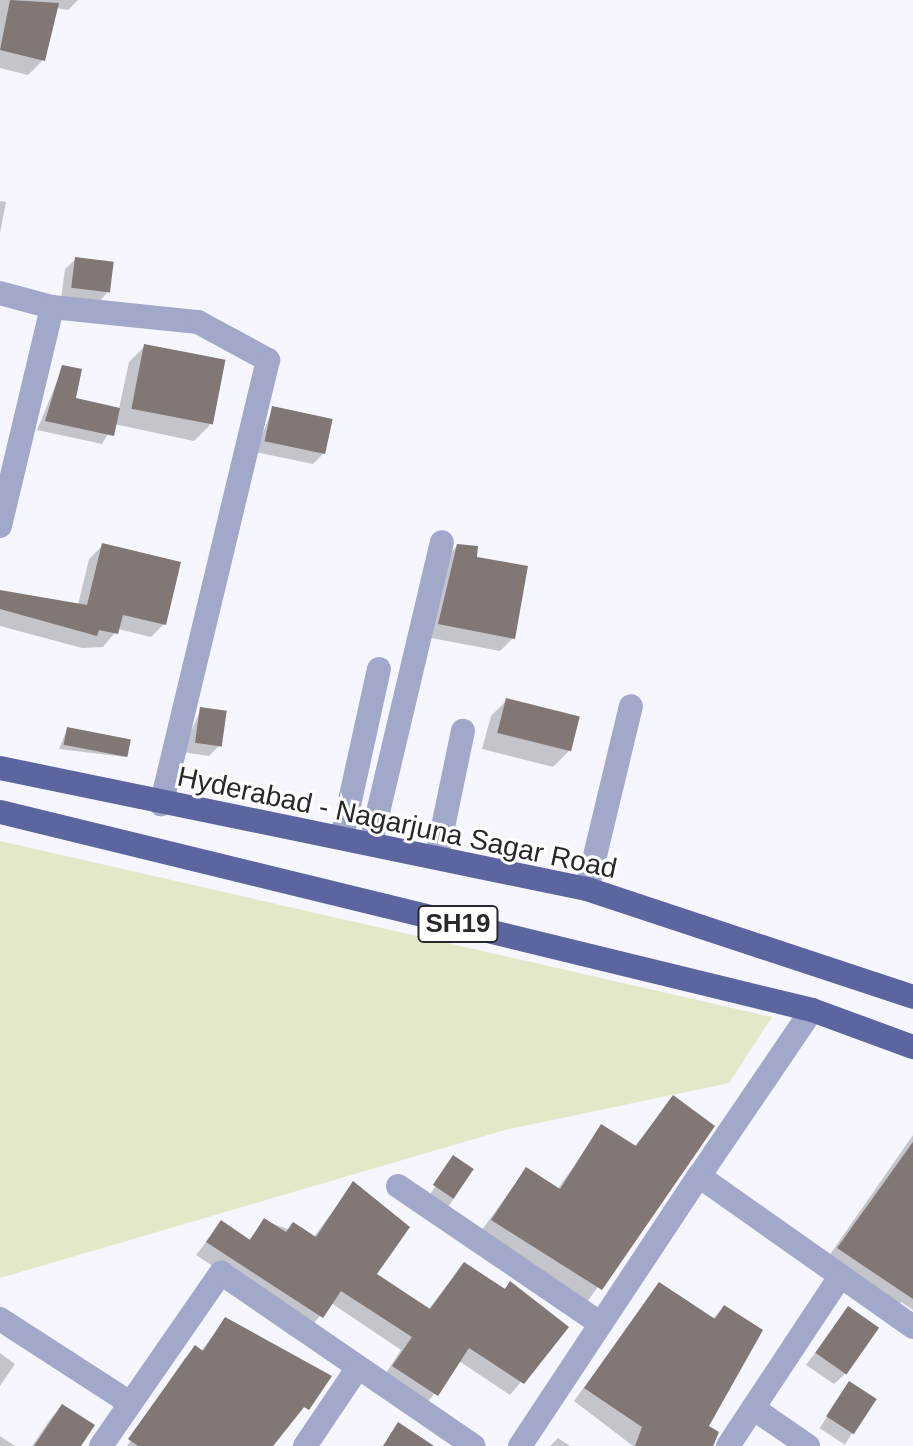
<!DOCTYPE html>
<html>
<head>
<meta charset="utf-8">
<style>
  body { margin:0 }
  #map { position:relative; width:913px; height:1446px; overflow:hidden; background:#f6f6fe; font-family:Arial,sans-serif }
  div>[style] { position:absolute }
  .green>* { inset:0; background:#e2e8c8 }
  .shadow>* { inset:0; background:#0003; transform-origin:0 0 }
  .building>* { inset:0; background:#817775; transform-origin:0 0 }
  .minor>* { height:24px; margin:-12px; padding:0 12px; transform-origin:12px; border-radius:12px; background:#a2a8ca }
  .major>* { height:24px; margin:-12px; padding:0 12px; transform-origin:12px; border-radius:12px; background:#5d65a1 }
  span { translate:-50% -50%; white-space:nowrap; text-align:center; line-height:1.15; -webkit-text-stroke:6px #fff; paint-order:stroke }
  .shield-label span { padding:2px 6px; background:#fff; border:2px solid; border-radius:6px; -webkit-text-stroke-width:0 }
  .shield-label { font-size:26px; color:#29292d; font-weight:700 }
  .street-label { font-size:28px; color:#29292d }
</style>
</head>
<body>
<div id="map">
  <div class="green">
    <i style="clip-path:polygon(0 841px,772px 1017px,729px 1083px,505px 1130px,0 1278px)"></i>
  </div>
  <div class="shadow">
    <i style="clip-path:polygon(0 0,78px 0,68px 10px,56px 8px,43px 60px,28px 75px,0 68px)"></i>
    <i style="clip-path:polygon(0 201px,6px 202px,0 233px)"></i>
    <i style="clip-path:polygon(76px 259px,107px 293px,97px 304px,61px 298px,65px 269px)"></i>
    <i style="clip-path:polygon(145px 346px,210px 425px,194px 441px,114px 424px,102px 444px,37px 430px,63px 367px,73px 399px,119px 409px,129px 362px)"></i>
    <i style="clip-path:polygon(273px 408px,323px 454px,313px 464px,255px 452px)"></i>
    <i style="clip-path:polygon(103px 545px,164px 624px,151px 637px,118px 629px,103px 647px,82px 648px,0 626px,0 592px,78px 605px,89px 559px)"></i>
    <i style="clip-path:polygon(457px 546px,475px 559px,513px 638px,500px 651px,426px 637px,444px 560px)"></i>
    <i style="clip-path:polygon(507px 700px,569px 751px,553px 767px,482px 749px,491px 716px)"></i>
    <i style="clip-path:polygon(201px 709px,219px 746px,209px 756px,182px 752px)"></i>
    <i style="clip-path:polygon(67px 729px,125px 757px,59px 749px)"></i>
    <i style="clip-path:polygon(673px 1098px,712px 1127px,587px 1302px,479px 1234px,526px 1169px,557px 1190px,602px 1127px,634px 1147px)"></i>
    <i style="clip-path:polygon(913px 1135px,913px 1310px,901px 1302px,894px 1309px,824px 1263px)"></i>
    <i style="left:453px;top:1158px;width:22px;height:48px;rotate:32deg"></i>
    <i style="clip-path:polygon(353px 1184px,375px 1275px,428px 1310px,464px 1264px,503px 1290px,510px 1284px,566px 1328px,510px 1395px,459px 1361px,424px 1407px,382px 1379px,401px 1350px,331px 1303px,309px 1329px,196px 1255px,221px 1223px,248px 1241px,265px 1221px,313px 1238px)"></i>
    <i style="clip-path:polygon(659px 1284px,712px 1319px,724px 1307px,706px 1426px,717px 1433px,714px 1446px,633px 1446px,574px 1401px)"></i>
    <i style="clip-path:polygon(848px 1309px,845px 1374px,834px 1384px,806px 1365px)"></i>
    <i style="clip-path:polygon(225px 1320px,329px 1376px,273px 1446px,127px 1446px,185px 1358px,201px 1351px)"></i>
    <i style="clip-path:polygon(0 1353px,15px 1364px,0 1386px)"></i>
    <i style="left:849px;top:1383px;width:30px;height:54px;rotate:33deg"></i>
    <i style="clip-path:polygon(62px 1406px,79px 1446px,32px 1446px,52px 1417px)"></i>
    <i style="clip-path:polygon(0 1436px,15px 1446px,0 1446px)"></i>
    <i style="clip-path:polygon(558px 1438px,570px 1446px,550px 1446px)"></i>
  </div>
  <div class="building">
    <i style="clip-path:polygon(10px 0,59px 3px,45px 61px,0 50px)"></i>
    <i style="left:75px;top:257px;width:39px;height:31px;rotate:7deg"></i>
    <i style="left:144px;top:344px;width:83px;height:66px;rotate:11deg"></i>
    <i style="clip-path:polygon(62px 365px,82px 369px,76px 398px,120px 408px,114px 436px,45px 421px)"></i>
    <i style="left:272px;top:406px;width:62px;height:36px;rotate:12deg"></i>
    <i style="clip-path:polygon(102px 543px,181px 562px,166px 625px,123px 615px,118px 634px,99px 630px,97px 636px,0 609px,0 590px,87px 605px)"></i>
    <i style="clip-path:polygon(457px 544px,478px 546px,477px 557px,528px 566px,515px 639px,438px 624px)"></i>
    <i style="left:506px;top:698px;width:76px;height:36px;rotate:14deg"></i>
    <i style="left:200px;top:707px;width:27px;height:36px;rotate:8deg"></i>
    <i style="left:67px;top:727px;width:65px;height:18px;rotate:11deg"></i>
    <i style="clip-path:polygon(673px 1095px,715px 1126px,602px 1290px,491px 1220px,526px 1167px,560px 1189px,601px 1124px,636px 1146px)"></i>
    <i style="clip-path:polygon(913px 1142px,913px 1299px,837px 1248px)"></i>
    <i style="left:453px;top:1155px;width:25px;height:36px;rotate:34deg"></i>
    <i style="clip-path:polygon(353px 1181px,410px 1227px,377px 1274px,430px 1309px,464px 1262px,505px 1289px,510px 1281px,569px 1327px,524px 1384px,469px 1348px,438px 1396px,392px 1366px,412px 1337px,341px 1291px,323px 1318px,206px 1242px,221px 1220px,250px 1240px,264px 1218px,286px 1232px,293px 1222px,316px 1237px)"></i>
    <i style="clip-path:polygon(659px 1282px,715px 1319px,724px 1305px,763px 1330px,709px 1426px,719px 1432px,713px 1446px,635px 1446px,642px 1427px,584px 1388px)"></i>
    <i style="left:848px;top:1306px;width:38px;height:57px;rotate:35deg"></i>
    <i style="clip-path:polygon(225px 1317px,332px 1376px,309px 1410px,304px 1407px,273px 1446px,138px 1446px,128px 1439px,195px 1345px,203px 1351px)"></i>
    <i style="left:849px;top:1381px;width:33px;height:42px;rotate:33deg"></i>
    <i style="clip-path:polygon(62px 1404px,95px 1425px,81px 1446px,34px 1446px)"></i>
    <i style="clip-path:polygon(398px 1422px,434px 1446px,383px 1446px)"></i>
  </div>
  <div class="minor">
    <i style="left:0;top:293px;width:54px;rotate:15.1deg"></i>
    <i style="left:52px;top:307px;width:147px;rotate:5.9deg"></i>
    <i style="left:198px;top:322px;width:80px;rotate:28.5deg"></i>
    <i style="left:268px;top:360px;width:457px;rotate:103.5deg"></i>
    <i style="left:0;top:526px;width:225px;rotate:-76.6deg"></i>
    <i style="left:342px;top:837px;width:172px;rotate:-77.6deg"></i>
    <i style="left:371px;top:842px;width:308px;rotate:-76.7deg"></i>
    <i style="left:437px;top:856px;width:128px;rotate:-78.3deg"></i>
    <i style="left:587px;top:889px;width:188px;rotate:-76.5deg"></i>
    <i style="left:812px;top:1010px;width:201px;rotate:124.2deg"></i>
    <i style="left:699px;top:1176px;width:262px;rotate:35.2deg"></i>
    <i style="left:398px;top:1186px;width:245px;rotate:34.2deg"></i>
    <i style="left:0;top:1319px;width:155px;rotate:32.9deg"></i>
    <i style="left:753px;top:1408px;width:67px;rotate:34.6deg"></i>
    <i style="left:101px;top:1446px;width:211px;rotate:-55.3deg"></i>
    <i style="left:221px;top:1273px;width:306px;rotate:34.4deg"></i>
    <i style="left:305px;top:1446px;width:93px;rotate:-56deg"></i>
    <i style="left:520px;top:1446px;width:324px;rotate:-56.5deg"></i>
    <i style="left:728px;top:1446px;width:203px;rotate:-56.5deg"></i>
  </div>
  <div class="major">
    <i style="left:0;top:768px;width:599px;rotate:11.65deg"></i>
    <i style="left:587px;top:889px;width:343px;rotate:18.3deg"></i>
    <i style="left:0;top:812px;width:836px;rotate:13.7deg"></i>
    <i style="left:812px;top:1010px;width:108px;rotate:20.1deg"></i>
  </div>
  <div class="shield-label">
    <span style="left:458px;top:924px">SH19</span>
  </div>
  <div class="street-label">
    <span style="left:397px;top:823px;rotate:12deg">Hyderabad - Nagarjuna Sagar Road</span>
  </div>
</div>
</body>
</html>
